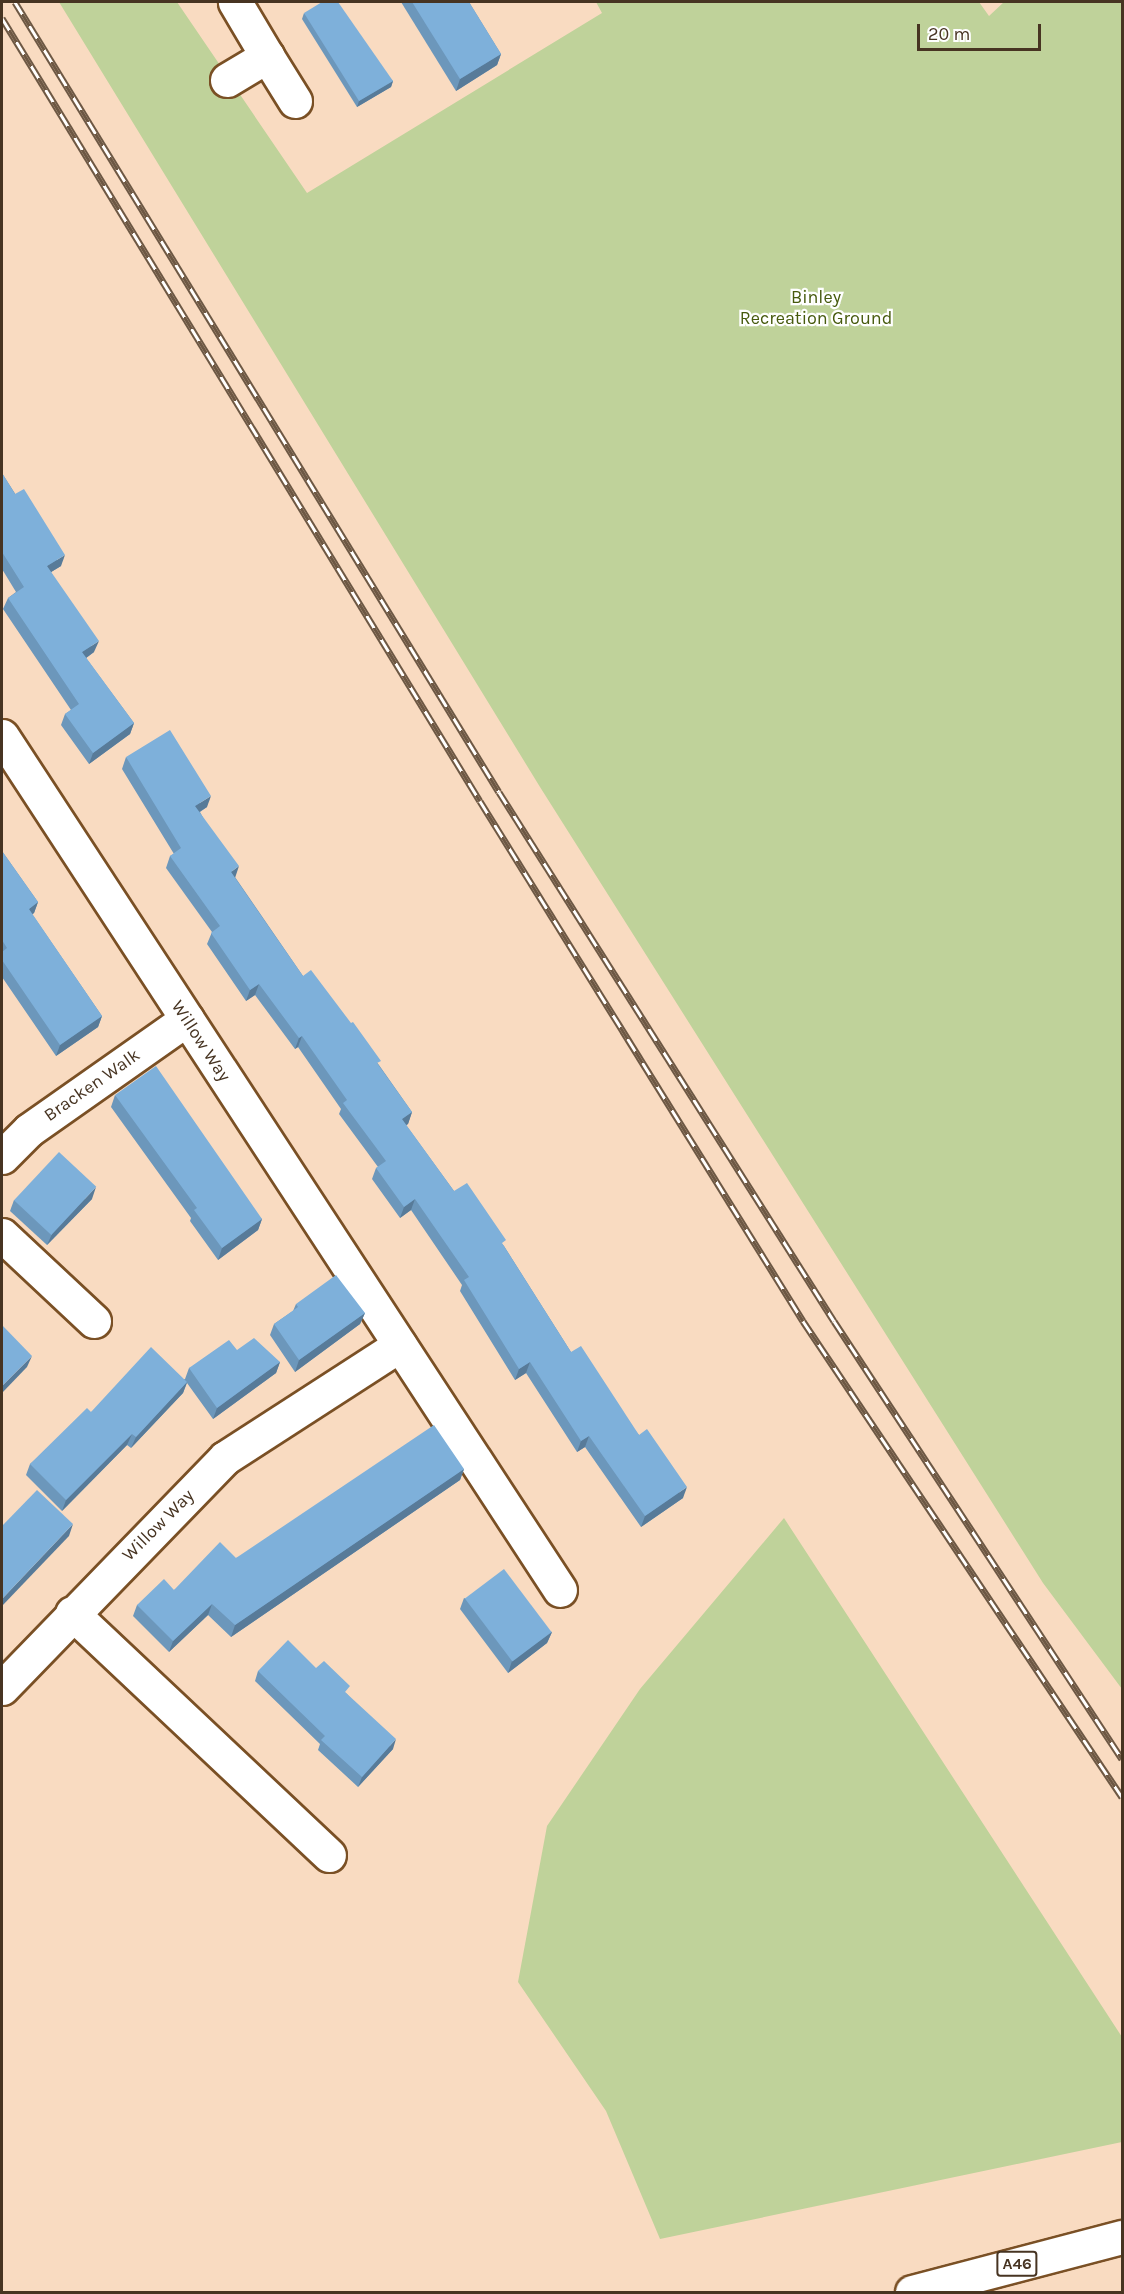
<!DOCTYPE html>
<html>
<head>
<meta charset="utf-8">
<style>
  body { margin:0 }
  #map { position:relative; width:1124px; height:2294px; overflow:hidden; background:#f9dbc1; font-family:Karla,sans-serif }
  div>[style] { position:absolute }
  .green>* { inset:0; background:#bfd29a }
  .roads { filter:drop-shadow(2px 0 #7a5025) drop-shadow(-2px 0 #7a5025) drop-shadow(0 2px #7a5025) drop-shadow(0 -2px #7a5025) }
  .minor>* { height:33px; margin:-16.5px; padding:0 16.5px; transform-origin:16.5px; border-radius:16.5px; background:#fff }
  .highway>* { height:33px; margin:-16.5px; padding:0 16.5px; transform-origin:16.5px; border-radius:16.5px; background:#fff }
  .rail>* { height:7px; margin-top:-3.5px; transform-origin:0; background:repeating-linear-gradient(90deg,#fff 0 14px,#6d5844 0 28px); box-sizing:border-box; border-block:2px solid #6d5844 }
  .wall>* { inset:0; background:#6c97bb }
  .shaded-wall>* { inset:0; background:#587b99 }
  .building>* { inset:0; background:#7eb0da; transform-origin:0 0 }
  span { translate:-50% -50%; white-space:nowrap; text-align:center; line-height:1.15; -webkit-text-stroke:4.5px #fff; paint-order:stroke }
  .shield-label span { padding:2px 4px; background:#fff; border:2px solid; border-radius:4px; -webkit-text-stroke-width:0 }
  .shield-label { font-size:16px; color:#473422; font-weight:700 }
  .park-label { font-size:18px; color:#465a0d }
  .street-label { font-size:18px; color:#473422 }
  .frame { position:absolute; inset:0; border:3px solid #473422; pointer-events:none }
  .scale { position:absolute; left:917px; top:24px; width:124px; height:27px; box-sizing:border-box; border:3px solid #473422; border-top:0; padding-left:8px; font-size:18px; line-height:21px; white-space:nowrap; color:#473422; -webkit-text-stroke:4px #fff; paint-order:stroke }
</style>
</head>
<body>
<div id="map">
  <div class="green">
    <i style="clip-path:polygon(59px 2px,177px 2px,307px 193px,602px 13px,596px 2px,979px 2px,989px 16px,1004px 2px,1122px 2px,1122px 1689px,1043px 1583px,540px 787px)"></i>
    <i style="clip-path:polygon(784px 1518px,1122px 2037px,1122px 2142px,660px 2239px,606px 2111px,518px 1982px,547px 1826px,640px 1689px)"></i>
  </div>
  <div class="roads">
    <div class="minor">
      <i style="left:267px;top:56px;width:53px;rotate:58.1deg"></i>
      <i style="left:227px;top:80px;width:47px;rotate:-31deg"></i>
      <i style="left:267px;top:56px;width:63px;rotate:-120.7deg"></i>
      <i style="left:2px;top:736px;width:1020px;rotate:56.84deg"></i>
      <i style="left:2px;top:1157px;width:38px;rotate:-45deg"></i>
      <i style="left:29px;top:1130px;width:193px;rotate:-35.1deg"></i>
      <i style="left:2px;top:1235px;width:126px;rotate:43.1deg"></i>
      <i style="left:72px;top:1613px;width:353px;rotate:43.3deg"></i>
      <i style="left:2px;top:1688px;width:320px;rotate:-45.9deg"></i>
      <i style="left:225px;top:1458px;width:208px;rotate:-32.9deg"></i>
    </div>
    <div class="highway">
      <i style="left:912px;top:2292px;width:217px;rotate:-14.7deg"></i>
    </div>
  </div>
  <div class="rail">
    <i style="left:15px;top:2px;width:926px;rotate:58.51deg"></i>
    <i style="left:499px;top:792px;width:626px;rotate:57.66deg"></i>
    <i style="left:834px;top:1321px;width:524px;rotate:56.67deg"></i>
    <i style="left:2px;top:18px;width:917px;rotate:58.6deg"></i>
    <i style="left:480px;top:801px;width:612px;rotate:58.15deg"></i>
    <i style="left:803px;top:1321px;width:573px;rotate:56.17deg"></i>
  </div>
  <div class="wall">
    <i style="clip-path:polygon(401px 2px,469px 2px,501px 54px,497px 65px,456px 91px)"></i>
    <i style="clip-path:polygon(304px 13px,393px 81px,391px 87px,357px 107px,302px 19px)"></i>
    <i style="clip-path:polygon(2px 473px,61px 566px,51px 572px,94px 652px,86px 658px,134px 723px,130px 734px,89px 764px,61px 725px,65px 714px,71px 710px,3px 609px,8px 598px,16px 592px,2px 569px)"></i>
    <i style="clip-path:polygon(126px 757px,207px 807px,200px 812px,235px 877px,303px 976px,379px 1065px,412px 1112px,408px 1124px,406px 1125px,454px 1191px,504px 1246px,571px 1352px,639px 1435px,683px 1498px,641px 1527px,585px 1447px,577px 1452px,526px 1373px,515px 1380px,460px 1291px,462px 1285px,411px 1210px,400px 1218px,372px 1179px,376px 1168px,378px 1167px,339px 1114px,341px 1109px,298px 1047px,295px 1049px,255px 995px,246px 1001px,207px 944px,212px 932px,166px 868px,170px 856px,174px 854px,122px 769px)"></i>
    <i style="clip-path:polygon(2px 851px,38px 902px,34px 913px,32px 914px,102px 1016px,98px 1027px,56px 1056px,2px 977px)"></i>
    <i style="clip-path:polygon(115px 1095px,262px 1219px,258px 1230px,218px 1260px,190px 1221px,191px 1218px,111px 1107px)"></i>
    <i style="clip-path:polygon(92px 1199px,47px 1245px,10px 1211px,14px 1200px)"></i>
    <i style="clip-path:polygon(296px 1304px,365px 1313px,360px 1324px,295px 1372px,270px 1335px,274px 1324px,293px 1311px)"></i>
    <i style="clip-path:polygon(237px 1350px,280px 1362px,276px 1373px,213px 1419px,187px 1383px,183px 1393px,131px 1448px,127px 1445px,62px 1511px,26px 1475px,30px 1464px,91px 1412px,185px 1379px,189px 1368px)"></i>
    <i style="clip-path:polygon(464px 1469px,460px 1480px,231px 1637px,208px 1615px,169px 1652px,133px 1616px,137px 1605px,174px 1590px,236px 1558px)"></i>
    <i style="clip-path:polygon(464px 1598px,552px 1632px,547px 1643px,508px 1673px,460px 1609px)"></i>
    <i style="clip-path:polygon(316px 1668px,347px 1694px,393px 1749px,358px 1787px,318px 1750px,320px 1744px,255px 1681px,258px 1671px)"></i>
  </div>
  <div class="shaded-wall">
    <i style="clip-path:polygon(501px 54px,497px 65px,456px 91px,460px 79px)"></i>
    <i style="clip-path:polygon(393px 81px,391px 87px,357px 107px,359px 101px)"></i>
    <i style="clip-path:polygon(65px 555px,61px 566px,43px 577px,47px 566px)"></i>
    <i style="clip-path:polygon(99px 641px,94px 652px,78px 664px,82px 652px)"></i>
    <i style="clip-path:polygon(134px 723px,130px 734px,89px 764px,93px 753px)"></i>
    <i style="clip-path:polygon(211px 796px,207px 807px,191px 817px,195px 806px)"></i>
    <i style="clip-path:polygon(239px 866px,235px 878px,231px 872px)"></i>
    <i style="clip-path:polygon(38px 902px,34px 913px,25px 920px,29px 909px)"></i>
    <i style="clip-path:polygon(259px 984px,255px 995px,246px 1001px,250px 990px)"></i>
    <i style="clip-path:polygon(102px 1016px,98px 1027px,56px 1056px,60px 1045px)"></i>
    <i style="clip-path:polygon(302px 1036px,298px 1047px,295px 1049px,299px 1038px)"></i>
    <i style="clip-path:polygon(412px 1112px,408px 1124px,398px 1130px,402px 1119px)"></i>
    <i style="clip-path:polygon(96px 1187px,92px 1199px,47px 1245px,52px 1234px)"></i>
    <i style="clip-path:polygon(415px 1199px,411px 1210px,400px 1218px,404px 1207px)"></i>
    <i style="clip-path:polygon(262px 1219px,258px 1230px,218px 1260px,222px 1248px)"></i>
    <i style="clip-path:polygon(365px 1313px,360px 1324px,295px 1372px,299px 1360px)"></i>
    <i style="clip-path:polygon(32px 1356px,27px 1367px,2px 1393px,2px 1386px)"></i>
    <i style="clip-path:polygon(280px 1362px,276px 1373px,213px 1419px,217px 1408px)"></i>
    <i style="clip-path:polygon(530px 1362px,526px 1373px,515px 1380px,519px 1369px)"></i>
    <i style="clip-path:polygon(187px 1382px,183px 1393px,131px 1448px,136px 1437px)"></i>
    <i style="clip-path:polygon(132px 1434px,127px 1445px,62px 1511px,66px 1500px)"></i>
    <i style="clip-path:polygon(589px 1436px,585px 1447px,577px 1452px,581px 1441px)"></i>
    <i style="clip-path:polygon(464px 1469px,460px 1480px,231px 1637px,235px 1625px)"></i>
    <i style="clip-path:polygon(687px 1487px,683px 1498px,641px 1527px,645px 1516px)"></i>
    <i style="clip-path:polygon(73px 1524px,69px 1536px,2px 1606px,2px 1599px)"></i>
    <i style="clip-path:polygon(212px 1604px,208px 1615px,169px 1652px,173px 1641px)"></i>
    <i style="clip-path:polygon(552px 1632px,547px 1643px,508px 1673px,512px 1661px)"></i>
    <i style="clip-path:polygon(396px 1739px,393px 1749px,358px 1787px,362px 1777px)"></i>
  </div>
  <div class="building">
    <i style="clip-path:polygon(322px 2px,338px 2px,393px 81px,359px 101px,304px 13px)"></i>
    <i style="clip-path:polygon(412px 2px,469px 2px,501px 54px,460px 79px)"></i>
    <i style="clip-path:polygon(2px 473px,15px 494px,24px 489px,65px 555px,47px 566px,99px 641px,82px 652px,134px 723px,93px 753px,65px 714px,79px 704px,8px 598px,24px 587px,2px 552px)"></i>
    <i style="clip-path:polygon(170px 730px,211px 796px,195px 806px,239px 866px,231px 872px,273px 933px,303px 976px,311px 970px,351px 1023px,353px 1022px,381px 1061px,377px 1063px,412px 1112px,402px 1119px,454px 1191px,467px 1183px,506px 1240px,502px 1243px,571px 1352px,581px 1346px,639px 1435px,647px 1429px,687px 1487px,645px 1516px,589px 1436px,581px 1441px,530px 1362px,519px 1369px,464px 1280px,469px 1277px,415px 1199px,404px 1207px,376px 1168px,386px 1161px,343px 1103px,347px 1100px,302px 1036px,299px 1038px,259px 984px,250px 990px,211px 933px,220px 926px,170px 856px,181px 848px,126px 757px)"></i>
    <i style="clip-path:polygon(2px 851px,38px 902px,29px 909px,102px 1016px,60px 1045px,2px 960px,2px 952px,7px 948px,2px 940px)"></i>
    <i style="clip-path:polygon(156px 1066px,262px 1219px,222px 1248px,194px 1210px,197px 1208px,115px 1095px)"></i>
    <i style="left:59px;top:1152px;width:51px;height:66px;rotate:43deg"></i>
    <i style="clip-path:polygon(336px 1275px,365px 1313px,299px 1360px,274px 1324px,298px 1307px,296px 1304px)"></i>
    <i style="clip-path:polygon(2px 1325px,32px 1356px,2px 1386px)"></i>
    <i style="clip-path:polygon(254px 1338px,280px 1362px,217px 1408px,189px 1368px,229px 1340px,237px 1350px)"></i>
    <i style="clip-path:polygon(151px 1347px,187px 1382px,136px 1437px,132px 1434px,66px 1500px,30px 1464px,87px 1408px,91px 1412px)"></i>
    <i style="clip-path:polygon(434px 1425px,464px 1469px,235px 1625px,212px 1604px,173px 1641px,137px 1605px,164px 1579px,174px 1590px,220px 1542px,236px 1558px)"></i>
    <i style="clip-path:polygon(37px 1490px,73px 1524px,2px 1599px,2px 1526px)"></i>
    <i style="left:504px;top:1569px;width:79px;height:49px;rotate:53deg"></i>
    <i style="clip-path:polygon(288px 1640px,316px 1668px,324px 1661px,350px 1686px,345px 1692px,396px 1739px,362px 1777px,321px 1740px,325px 1736px,258px 1671px)"></i>
  </div>
  <div class="shield-label">
    <span style="left:1017px;top:2264px">A46</span>
  </div>
  <div class="park-label">
    <span style="left:816px;top:308px">Binley<br>Recreation Ground</span>
  </div>
  <div class="street-label">
    <span style="left:201px;top:1041px;rotate:57deg">Willow Way</span>
    <span style="left:92px;top:1085px;rotate:-35deg">Bracken Walk</span>
    <span style="left:158px;top:1525px;rotate:-45deg">Willow Way</span>
  </div>
  <div class="frame"></div>
  <div class="scale">20 m</div>
</div>
</body>
</html>
